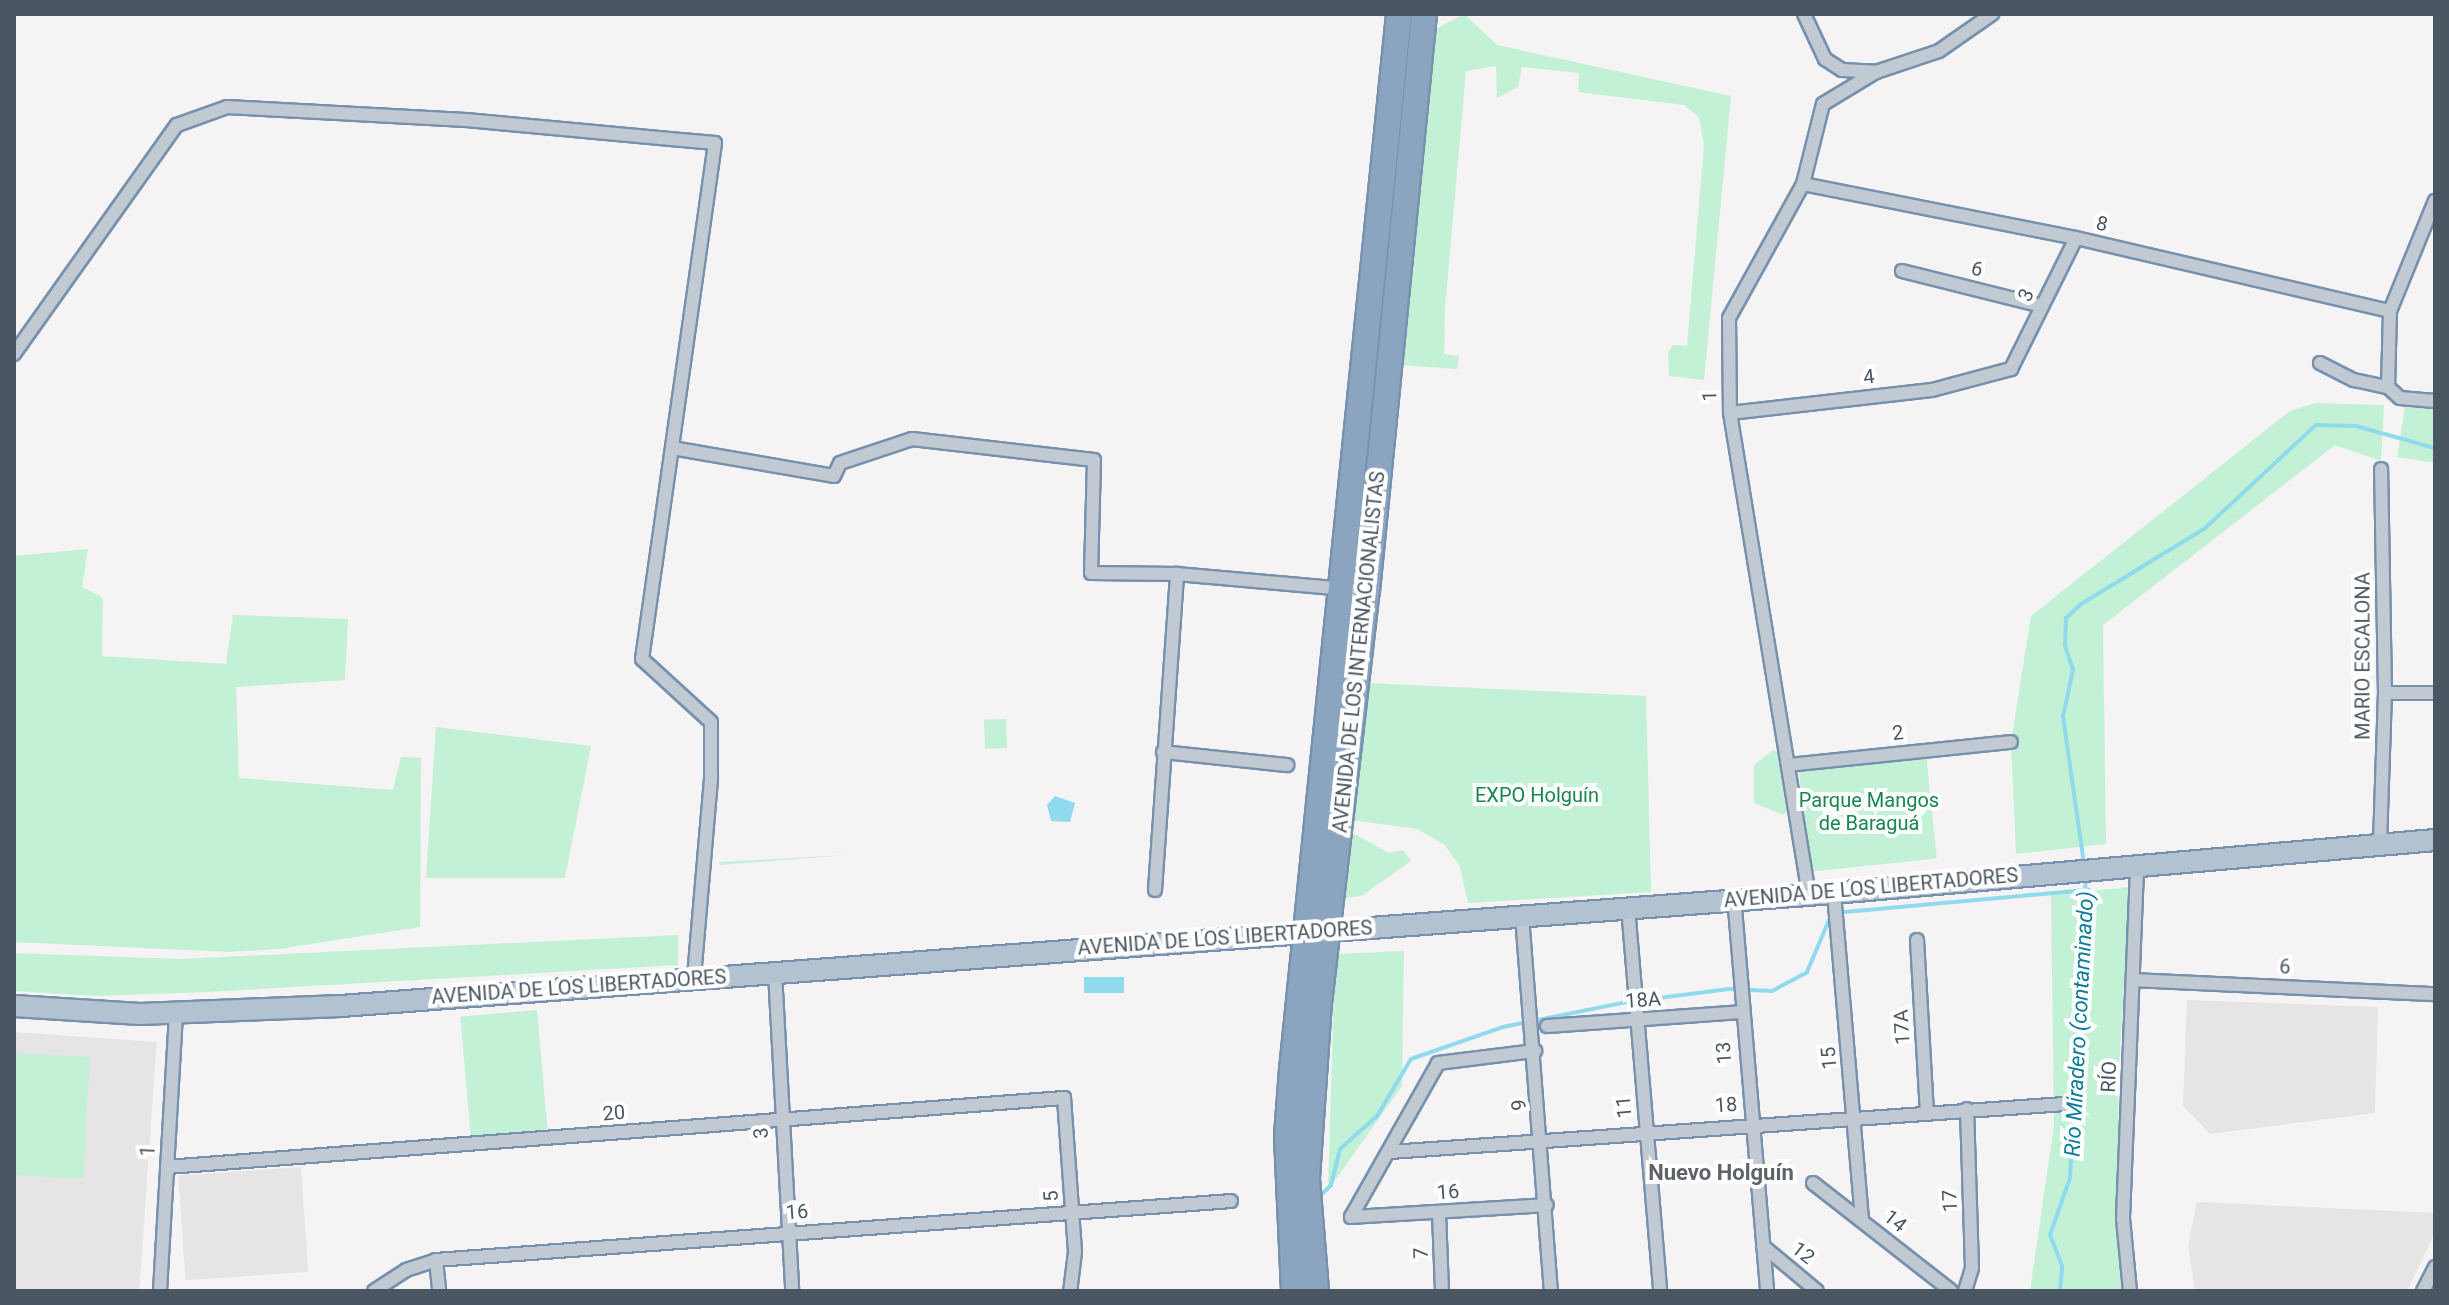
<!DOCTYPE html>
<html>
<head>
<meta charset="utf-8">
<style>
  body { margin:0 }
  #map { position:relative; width:2449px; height:1305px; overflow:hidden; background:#f5f3f3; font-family:Roboto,sans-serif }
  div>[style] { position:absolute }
  .education>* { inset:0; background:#e6e4e5; transform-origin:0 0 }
  .green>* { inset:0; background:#c3f1d5; transform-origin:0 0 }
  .water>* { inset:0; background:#90daee; transform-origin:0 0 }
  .stream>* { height:4px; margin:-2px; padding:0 2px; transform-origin:2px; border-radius:2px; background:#90daee }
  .roads { filter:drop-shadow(2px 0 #7690ad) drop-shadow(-2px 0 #7690ad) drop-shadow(0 2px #7690ad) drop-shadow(0 -2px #7690ad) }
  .street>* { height:12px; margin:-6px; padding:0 6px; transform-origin:6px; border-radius:6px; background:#c1cad2 }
  .primary>* { height:20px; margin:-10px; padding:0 10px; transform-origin:10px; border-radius:10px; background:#b3c2d1 }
  .highway>* { height:24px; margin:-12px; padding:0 12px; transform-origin:12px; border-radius:12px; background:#8ba5c1 }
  span { translate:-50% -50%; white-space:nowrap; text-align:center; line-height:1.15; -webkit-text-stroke:8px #fff; paint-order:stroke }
  .street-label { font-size:20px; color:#4a5661 }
  .park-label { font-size:20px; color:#17864f }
  .water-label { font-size:22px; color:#0c7c9b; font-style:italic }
  .neighbourhood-label { font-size:22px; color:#5f6368; font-weight:700 }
  .frame { position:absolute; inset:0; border:16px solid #4a5661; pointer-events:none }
</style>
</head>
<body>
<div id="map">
  <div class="education">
    <i style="clip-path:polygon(2187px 1000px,2378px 1007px,2375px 1113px,2210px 1134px,2183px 1106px)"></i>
    <i style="left:14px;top:1032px;width:143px;height:259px;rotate:4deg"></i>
    <i style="left:301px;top:1167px;width:105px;height:123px;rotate:86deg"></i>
    <i style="clip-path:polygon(2197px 1202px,2435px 1213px,2435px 1232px,2407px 1291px,2195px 1291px,2188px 1245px)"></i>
  </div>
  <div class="green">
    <i style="clip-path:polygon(1464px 14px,1497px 45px,1731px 96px,1704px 380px,1669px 376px,1668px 353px,1673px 345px,1687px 346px,1704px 145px,1699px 117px,1684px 105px,1578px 92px,1579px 73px,1522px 67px,1518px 87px,1497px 98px,1496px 66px,1466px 71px,1445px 308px,1444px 354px,1459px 356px,1457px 369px,1400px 365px,1432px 31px)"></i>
    <i style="clip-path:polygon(2316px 403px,2384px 405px,2381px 461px,2335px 445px,2103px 625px,2106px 844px,2016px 854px,2011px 742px,2031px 616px,2290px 411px)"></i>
    <i style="clip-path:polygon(2405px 407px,2435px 408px,2435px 463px,2397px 457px)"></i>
    <i style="clip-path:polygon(88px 549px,82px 587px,103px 598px,102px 656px,226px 664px,233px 615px,348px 619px,345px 680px,236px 687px,239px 778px,393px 790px,401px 757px,421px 758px,420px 927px,279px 949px,229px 952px,14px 942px,14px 556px)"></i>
    <i style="clip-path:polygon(1368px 683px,1646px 696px,1651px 892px,1468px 903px,1460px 867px,1445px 845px,1417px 829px,1352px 820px)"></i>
    <i style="left:1006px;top:719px;width:29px;height:22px;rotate:88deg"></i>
    <i style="clip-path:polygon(436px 727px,591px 746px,565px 878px,426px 878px)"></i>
    <i style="clip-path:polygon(1773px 750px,1781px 753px,1787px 787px,1788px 811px,1783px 815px,1754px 803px,1754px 765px)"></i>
    <i style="left:1926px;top:755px;width:104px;height:128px;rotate:84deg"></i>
    <i style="clip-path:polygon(1351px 832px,1389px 853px,1403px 850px,1411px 861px,1363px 895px,1342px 899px)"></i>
    <i style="clip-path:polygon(848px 855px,720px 865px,719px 862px)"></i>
    <i style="clip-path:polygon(2130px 887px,2118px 1082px,2122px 1291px,2030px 1291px,2054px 1125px,2051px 895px)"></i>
    <i style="clip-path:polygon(678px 935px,678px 965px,208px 992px,94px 996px,14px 991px,14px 953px,180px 959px)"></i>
    <i style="clip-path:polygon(1404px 951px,1402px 1086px,1328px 1190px,1335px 954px)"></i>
    <i style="left:537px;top:1010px;width:122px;height:77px;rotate:85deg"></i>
    <i style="left:14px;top:1053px;width:76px;height:122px;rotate:3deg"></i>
  </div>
  <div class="water">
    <i style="clip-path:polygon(1055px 796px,1075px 803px,1070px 822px,1051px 821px,1047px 805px)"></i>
    <i style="left:1124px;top:977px;width:16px;height:40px;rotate:90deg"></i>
  </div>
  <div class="stream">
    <i style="left:2084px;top:864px;width:148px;rotate:-98.1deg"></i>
    <i style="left:2063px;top:717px;width:48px;rotate:-78deg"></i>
    <i style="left:2073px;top:670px;width:26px;rotate:-108deg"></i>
    <i style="left:2065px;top:645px;width:27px;rotate:-88deg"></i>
    <i style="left:2066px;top:618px;width:21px;rotate:-43deg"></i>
    <i style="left:2081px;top:604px;width:144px;rotate:-31.4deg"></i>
    <i style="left:2204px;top:529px;width:153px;rotate:-42.9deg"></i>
    <i style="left:2316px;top:425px;width:40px;rotate:1.4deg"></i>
    <i style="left:2356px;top:426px;width:82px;rotate:15.6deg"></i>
    <i style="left:1845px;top:912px;width:245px;rotate:-5.2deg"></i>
    <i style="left:1323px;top:1193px;width:11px;rotate:-45deg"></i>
    <i style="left:1331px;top:1185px;width:37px;rotate:-76deg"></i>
    <i style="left:1340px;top:1149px;width:50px;rotate:-41.7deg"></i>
    <i style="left:1377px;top:1116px;width:66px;rotate:-59.2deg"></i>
    <i style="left:1411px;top:1059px;width:97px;rotate:-19.2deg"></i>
    <i style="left:1503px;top:1027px;width:126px;rotate:-11.4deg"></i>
    <i style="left:1627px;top:1002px;width:103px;rotate:-7.3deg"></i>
    <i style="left:1729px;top:989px;width:43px;rotate:2.7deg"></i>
    <i style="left:1772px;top:991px;width:40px;rotate:-28deg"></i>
    <i style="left:1807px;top:972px;width:56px;rotate:-67.1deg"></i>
    <i style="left:2060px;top:1291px;width:25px;rotate:-85deg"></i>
    <i style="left:2062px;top:1266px;width:33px;rotate:-111deg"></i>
    <i style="left:2050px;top:1235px;width:60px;rotate:-70.7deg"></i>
    <i style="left:2070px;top:1178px;width:301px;rotate:-87deg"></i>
  </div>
  <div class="roads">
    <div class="street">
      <i style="left:1804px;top:14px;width:50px;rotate:65deg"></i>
      <i style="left:1825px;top:59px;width:20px;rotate:33deg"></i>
      <i style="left:1842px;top:70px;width:34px;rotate:3deg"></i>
      <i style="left:1803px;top:184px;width:278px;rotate:11.2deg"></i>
      <i style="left:2076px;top:238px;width:322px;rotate:13.1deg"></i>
      <i style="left:1902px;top:271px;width:144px;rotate:14deg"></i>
      <i style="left:14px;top:354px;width:281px;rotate:-54.6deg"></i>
      <i style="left:177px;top:125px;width:53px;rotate:-19.8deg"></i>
      <i style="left:227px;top:107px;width:239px;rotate:3.1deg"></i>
      <i style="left:466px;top:120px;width:250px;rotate:5.3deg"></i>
      <i style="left:715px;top:143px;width:521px;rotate:98.05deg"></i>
      <i style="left:642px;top:659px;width:93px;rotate:42.4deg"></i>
      <i style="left:711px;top:722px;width:57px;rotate:90deg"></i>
      <i style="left:711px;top:779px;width:201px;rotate:94.9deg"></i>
      <i style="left:2320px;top:363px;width:38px;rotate:27deg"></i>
      <i style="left:2354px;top:380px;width:35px;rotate:12deg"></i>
      <i style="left:2388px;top:387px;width:16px;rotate:43deg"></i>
      <i style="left:2400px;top:398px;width:35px;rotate:5deg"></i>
      <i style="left:2388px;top:387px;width:76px;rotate:-88.5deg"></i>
      <i style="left:2390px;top:311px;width:119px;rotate:-67.8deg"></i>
      <i style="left:1730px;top:413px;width:203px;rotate:-6.5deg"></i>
      <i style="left:1932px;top:390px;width:82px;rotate:-14.9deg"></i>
      <i style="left:2011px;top:369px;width:146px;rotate:-63.6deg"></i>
      <i style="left:672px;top:448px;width:164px;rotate:9.8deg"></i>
      <i style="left:834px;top:476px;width:14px;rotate:-65deg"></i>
      <i style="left:840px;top:463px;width:76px;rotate:-18.4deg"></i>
      <i style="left:912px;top:439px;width:183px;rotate:6.6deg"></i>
      <i style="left:1094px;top:460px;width:113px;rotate:91.5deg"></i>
      <i style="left:1091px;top:573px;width:86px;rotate:0.7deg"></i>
      <i style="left:1177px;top:574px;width:191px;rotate:5.1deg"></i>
      <i style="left:2385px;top:693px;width:50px"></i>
      <i style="left:1163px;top:752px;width:125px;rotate:6deg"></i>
      <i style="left:1788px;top:765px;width:224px;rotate:-5.9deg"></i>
      <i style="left:2380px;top:843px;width:150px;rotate:-88.1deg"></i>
      <i style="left:2385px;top:693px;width:224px;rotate:-91deg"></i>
      <i style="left:1155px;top:890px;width:317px;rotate:-86deg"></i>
      <i style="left:1834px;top:893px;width:328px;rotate:85.1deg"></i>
      <i style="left:1809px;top:895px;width:488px;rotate:-99.3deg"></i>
      <i style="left:1730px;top:413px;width:95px;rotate:-90.6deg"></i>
      <i style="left:1729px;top:318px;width:153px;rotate:-61.1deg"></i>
      <i style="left:1803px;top:184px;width:82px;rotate:-76deg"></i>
      <i style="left:1823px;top:104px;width:62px;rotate:-31.1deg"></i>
      <i style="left:1876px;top:72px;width:66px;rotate:-18.4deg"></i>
      <i style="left:1939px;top:51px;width:65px;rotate:-34.9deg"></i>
      <i style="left:1735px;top:908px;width:384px;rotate:85.2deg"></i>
      <i style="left:1522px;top:916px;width:376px;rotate:85.6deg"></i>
      <i style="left:1629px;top:919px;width:373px;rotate:85.2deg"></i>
      <i style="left:1917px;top:940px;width:172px;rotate:86.7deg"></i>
      <i style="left:775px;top:972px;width:319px;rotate:86.9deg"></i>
      <i style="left:2133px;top:980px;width:302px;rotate:2.7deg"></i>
      <i style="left:1547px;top:1026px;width:195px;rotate:-4.1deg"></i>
      <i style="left:1390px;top:1152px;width:676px;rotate:-4.07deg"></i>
      <i style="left:167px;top:1167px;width:900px;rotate:-4.4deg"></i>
      <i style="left:1064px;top:1098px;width:154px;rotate:85.9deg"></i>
      <i style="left:1075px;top:1252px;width:39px;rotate:97deg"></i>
      <i style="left:1813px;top:1183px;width:175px;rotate:38deg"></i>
      <i style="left:1439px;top:1213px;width:78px;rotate:87.8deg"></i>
      <i style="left:1351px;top:1217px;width:177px;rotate:-60.5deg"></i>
      <i style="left:1438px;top:1063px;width:98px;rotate:-7.1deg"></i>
      <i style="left:1351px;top:1217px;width:196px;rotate:-3.5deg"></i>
      <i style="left:1763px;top:1246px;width:70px;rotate:39.8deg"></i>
      <i style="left:436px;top:1260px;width:31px;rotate:84deg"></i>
      <i style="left:160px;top:1291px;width:278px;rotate:-86.7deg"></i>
      <i style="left:374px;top:1291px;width:38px;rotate:-33deg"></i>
      <i style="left:406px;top:1270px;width:32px;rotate:-18deg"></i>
      <i style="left:436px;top:1260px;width:797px;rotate:-4.24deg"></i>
      <i style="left:1965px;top:1291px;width:24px;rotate:-73deg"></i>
      <i style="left:1972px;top:1268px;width:159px;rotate:-91.8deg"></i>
      <i style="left:2130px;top:1291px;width:73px;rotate:-95.5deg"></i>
      <i style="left:2123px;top:1218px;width:353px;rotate:-87.7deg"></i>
      <i style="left:2423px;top:1291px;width:27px;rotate:-63deg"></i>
    </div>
    <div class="primary">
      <i style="left:14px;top:1006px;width:126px;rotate:3.6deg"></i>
      <i style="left:140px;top:1014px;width:201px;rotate:-2.3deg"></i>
      <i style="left:341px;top:1006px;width:1497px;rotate:-4.33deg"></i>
      <i style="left:1834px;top:893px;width:603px;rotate:-5.04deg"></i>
    </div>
    <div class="highway">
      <i style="left:1294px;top:1291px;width:155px;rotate:-92.6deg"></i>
      <i style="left:1287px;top:1136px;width:66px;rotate:-85.7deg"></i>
      <i style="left:1292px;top:1070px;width:1061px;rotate:-84.21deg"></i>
      <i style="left:1316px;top:1291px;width:113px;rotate:-94.6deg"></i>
      <i style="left:1307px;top:1178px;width:175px;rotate:-86.1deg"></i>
      <i style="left:1319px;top:1003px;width:415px;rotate:-83.4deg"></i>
      <i style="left:1367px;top:591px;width:580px;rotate:-84.36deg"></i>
    </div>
  </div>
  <div class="street-label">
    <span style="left:2102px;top:224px;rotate:13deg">8</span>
    <span style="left:1977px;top:269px;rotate:14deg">6</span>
    <span style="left:2026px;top:295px;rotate:-64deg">3</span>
    <span style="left:1869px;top:377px;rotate:-6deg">4</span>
    <span style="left:1710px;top:396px;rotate:-91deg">1</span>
    <span style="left:1359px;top:652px;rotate:-84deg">AVENIDA DE LOS INTERNACIONALISTAS</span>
    <span style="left:2363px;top:656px;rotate:-90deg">MARIO ESCALONA</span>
    <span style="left:1898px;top:733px;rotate:-6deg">2</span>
    <span style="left:1871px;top:888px;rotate:-5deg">AVENIDA DE LOS LIBERTADORES</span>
    <span style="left:1225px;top:938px;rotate:-4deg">AVENIDA DE LOS LIBERTADORES</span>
    <span style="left:2285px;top:967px;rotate:3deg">6</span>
    <span style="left:579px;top:987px;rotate:-4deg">AVENIDA DE LOS LIBERTADORES</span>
    <span style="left:1643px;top:1000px;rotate:-4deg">18A</span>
    <span style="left:1902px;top:1027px;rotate:-93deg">17A</span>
    <span style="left:1724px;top:1053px;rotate:-94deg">13</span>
    <span style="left:1829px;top:1058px;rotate:-95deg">15</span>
    <span style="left:2109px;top:1077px;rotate:-87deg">RÍO</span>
    <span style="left:1519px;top:1105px;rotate:-95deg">9</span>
    <span style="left:1726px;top:1105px;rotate:-4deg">18</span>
    <span style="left:1624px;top:1107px;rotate:-95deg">11</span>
    <span style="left:614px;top:1113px;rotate:-5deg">20</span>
    <span style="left:761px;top:1133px;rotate:-94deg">3</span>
    <span style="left:148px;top:1151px;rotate:-87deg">1</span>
    <span style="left:1448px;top:1192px;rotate:-4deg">16</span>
    <span style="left:1051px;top:1196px;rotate:-94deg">5</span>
    <span style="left:1950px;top:1201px;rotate:-92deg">17</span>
    <span style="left:797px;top:1212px;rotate:-4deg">16</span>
    <span style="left:1895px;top:1221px;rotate:39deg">14</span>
    <span style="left:1421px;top:1253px;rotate:-92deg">7</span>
    <span style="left:1803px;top:1253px;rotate:39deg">12</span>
  </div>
  <div class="park-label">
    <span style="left:1537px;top:795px">EXPO Holguín</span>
    <span style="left:1869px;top:812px">Parque Mangos<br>de Baraguá</span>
  </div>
  <div class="water-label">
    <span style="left:2079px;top:1024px;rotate:-87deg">Río Miradero (contaminado)</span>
  </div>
  <div class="neighbourhood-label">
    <span style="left:1721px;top:1173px">Nuevo Holguín</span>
  </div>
  <div class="frame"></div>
</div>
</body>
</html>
